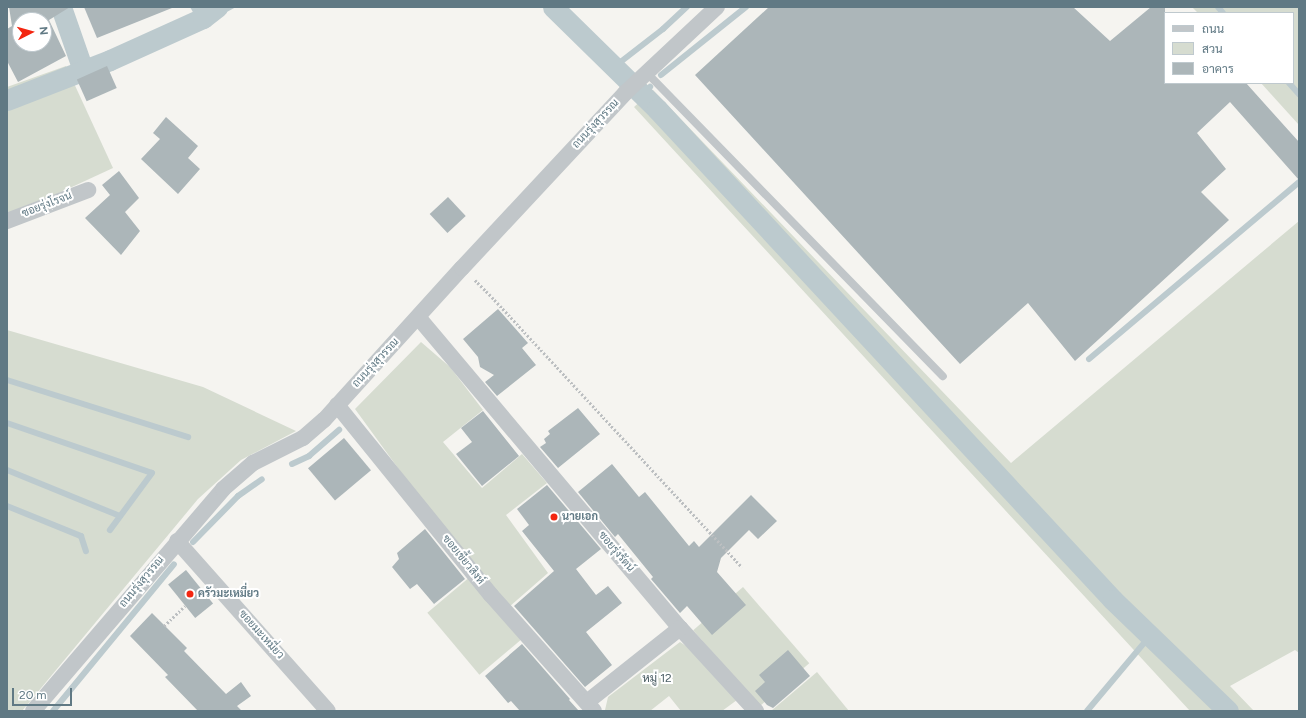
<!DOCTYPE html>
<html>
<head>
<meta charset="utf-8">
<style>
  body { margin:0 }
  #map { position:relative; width:1306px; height:718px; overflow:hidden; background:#f5f4f0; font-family:Figtree,Sarabun,sans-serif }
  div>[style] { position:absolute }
  .green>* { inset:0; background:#d6dcd0; transform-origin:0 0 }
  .water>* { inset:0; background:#bccace }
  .stream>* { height:6px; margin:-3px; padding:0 3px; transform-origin:3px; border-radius:3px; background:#bccace }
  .canal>* { height:21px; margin:-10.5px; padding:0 10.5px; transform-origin:10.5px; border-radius:10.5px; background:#bccace }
  .building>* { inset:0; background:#acb6b9; transform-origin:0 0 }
  .path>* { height:2.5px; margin-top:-1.25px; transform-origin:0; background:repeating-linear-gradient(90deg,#bcbfc1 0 2px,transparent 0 4px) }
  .service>* { height:8px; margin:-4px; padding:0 4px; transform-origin:4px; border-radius:4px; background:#c1c6c9 }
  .minor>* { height:16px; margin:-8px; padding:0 8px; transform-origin:8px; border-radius:8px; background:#c1c6c9 }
  .dots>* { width:11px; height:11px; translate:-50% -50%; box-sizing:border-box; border:2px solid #fff; border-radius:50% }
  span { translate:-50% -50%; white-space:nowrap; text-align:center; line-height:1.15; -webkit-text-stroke:4px #fff; paint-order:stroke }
  .street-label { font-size:11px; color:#607984 }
  .poi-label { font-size:11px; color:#607984; font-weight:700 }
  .left { translate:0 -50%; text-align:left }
  .neighbourhood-label { font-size:12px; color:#4f6168 }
  .frame { position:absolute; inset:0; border:8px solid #607984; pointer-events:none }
  .legend { position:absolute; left:1164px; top:12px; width:130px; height:72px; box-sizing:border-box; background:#fff; border:1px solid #bfc9ce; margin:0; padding:5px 7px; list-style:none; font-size:12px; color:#607984 }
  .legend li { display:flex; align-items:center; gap:8px; height:20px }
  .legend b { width:20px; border:1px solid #bfc9ce }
  .north { position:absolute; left:12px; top:12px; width:40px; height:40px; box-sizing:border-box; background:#fff; border:1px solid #bfc9ce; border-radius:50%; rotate:84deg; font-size:11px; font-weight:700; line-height:16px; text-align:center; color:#607984 }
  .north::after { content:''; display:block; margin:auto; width:14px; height:18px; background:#f32611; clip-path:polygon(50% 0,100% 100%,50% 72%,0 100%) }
  .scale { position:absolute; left:12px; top:688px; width:60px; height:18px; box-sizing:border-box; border:2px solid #607984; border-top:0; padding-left:5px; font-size:12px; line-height:14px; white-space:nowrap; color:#607984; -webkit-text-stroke:3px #fff; paint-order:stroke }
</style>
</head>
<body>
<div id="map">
  <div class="green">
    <i style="clip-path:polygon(1192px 7px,1299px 7px,1299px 125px,1261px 83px,1293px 83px,1293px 13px,1198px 13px)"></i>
    <i style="clip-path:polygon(66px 66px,113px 168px,7px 217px,7px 87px)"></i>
    <i style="clip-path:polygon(653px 90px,1011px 463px,1299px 221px,1299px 653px,1295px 650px,1230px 686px,1254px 711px,1190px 711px,634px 107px)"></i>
    <i style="clip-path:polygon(7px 330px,203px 387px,296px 431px,241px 460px,198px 499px,22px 711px,7px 711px)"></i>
    <i style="clip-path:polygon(421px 342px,450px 367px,483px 410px,443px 442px,482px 488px,522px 454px,547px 483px,506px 515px,548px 573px,509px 607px,422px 501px,355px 409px)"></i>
    <i style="left:471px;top:576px;width:81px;height:57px;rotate:50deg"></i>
    <i style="left:743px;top:587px;width:101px;height:66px;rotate:49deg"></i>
    <i style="clip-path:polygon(680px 642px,700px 655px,737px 700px,722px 711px,681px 711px,669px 696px,650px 711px,605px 710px,608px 697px)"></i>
    <i style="clip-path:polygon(817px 672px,849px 711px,771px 711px)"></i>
  </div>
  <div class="water">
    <i style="clip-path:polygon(190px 7px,236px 7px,201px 26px)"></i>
  </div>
  <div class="stream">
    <i style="left:1218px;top:7px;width:8px;rotate:50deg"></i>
    <i style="left:614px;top:67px;width:62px;rotate:-37.8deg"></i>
    <i style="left:663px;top:29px;width:33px;rotate:-43deg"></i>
    <i style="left:661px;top:75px;width:109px;rotate:-38.7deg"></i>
    <i style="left:1289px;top:83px;width:15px;rotate:48deg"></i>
    <i style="left:643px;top:95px;width:11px;rotate:-49deg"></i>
    <i style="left:1089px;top:359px;width:275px;rotate:-40.1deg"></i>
    <i style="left:7px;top:380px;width:190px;rotate:17.5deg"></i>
    <i style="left:7px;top:423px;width:153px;rotate:19deg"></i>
    <i style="left:152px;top:473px;width:71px;rotate:126.4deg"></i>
    <i style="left:292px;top:464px;width:19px;rotate:-25deg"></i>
    <i style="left:309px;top:456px;width:40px;rotate:-41deg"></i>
    <i style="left:7px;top:470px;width:122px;rotate:22.2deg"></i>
    <i style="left:7px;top:506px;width:80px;rotate:22.1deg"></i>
    <i style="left:81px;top:536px;width:16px;rotate:72deg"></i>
    <i style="left:193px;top:542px;width:64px;rotate:-45.6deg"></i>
    <i style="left:238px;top:496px;width:29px;rotate:-35deg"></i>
    <i style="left:53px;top:711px;width:190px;rotate:-50.5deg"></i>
    <i style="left:1087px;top:711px;width:98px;rotate:-50deg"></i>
  </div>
  <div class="canal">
    <i style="left:61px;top:7px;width:67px;rotate:70.8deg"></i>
    <i style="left:553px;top:7px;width:146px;rotate:44.4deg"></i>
    <i style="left:657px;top:109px;width:670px;rotate:47.12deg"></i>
    <i style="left:1113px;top:600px;width:160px;rotate:44deg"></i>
    <i style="left:7px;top:100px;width:110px;rotate:-21.2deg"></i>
    <i style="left:110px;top:60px;width:102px;rotate:-24.3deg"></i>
    <i style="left:203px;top:18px;width:18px;rotate:-38deg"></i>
  </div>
  <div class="building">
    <i style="clip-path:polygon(evenodd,9px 7px,70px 7px,49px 20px,66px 56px,18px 82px,7px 61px,7px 29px,12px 26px,9px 7px,20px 20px,44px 20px,44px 44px,20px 44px,20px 20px)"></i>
    <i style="clip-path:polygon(84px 7px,172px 7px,172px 8px,97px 38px)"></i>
    <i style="clip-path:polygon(769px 7px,1073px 7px,1110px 41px,1151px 7px,1165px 7px,1165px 83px,1246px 83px,1299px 142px,1299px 180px,1230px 102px,1197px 133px,1226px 169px,1201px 192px,1229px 220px,1075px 361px,1028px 303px,960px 364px,695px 75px)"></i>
    <i style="left:107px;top:66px;width:24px;height:33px;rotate:66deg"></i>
    <i style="clip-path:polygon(166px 117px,198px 146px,188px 158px,200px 169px,178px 194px,141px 159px,160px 139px,153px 133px)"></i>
    <i style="clip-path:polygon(119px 171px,139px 198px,125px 212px,140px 231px,121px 255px,85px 218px,110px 195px,102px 185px)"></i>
    <i style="left:448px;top:197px;width:26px;height:25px;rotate:47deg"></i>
    <i style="clip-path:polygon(498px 309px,528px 343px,522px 348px,536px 365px,497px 396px,485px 382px,494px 375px,480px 367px,478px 357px,463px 339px)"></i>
    <i style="clip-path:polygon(578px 408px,600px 434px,558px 468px,540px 447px,546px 443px,544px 439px,550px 434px,548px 431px)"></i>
    <i style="clip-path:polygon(483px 411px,519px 456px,482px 486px,456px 454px,472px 442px,461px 428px)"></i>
    <i style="left:344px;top:438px;width:42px;height:47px;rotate:50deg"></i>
    <i style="clip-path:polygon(612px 464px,639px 497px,645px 492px,689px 546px,694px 541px,699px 547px,751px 495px,777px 521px,758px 539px,749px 530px,721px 558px,717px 572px,746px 605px,712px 635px,687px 606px,680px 613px,651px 579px,653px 577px,618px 534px,615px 537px,578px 492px)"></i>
    <i style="clip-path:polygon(547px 485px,601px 549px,576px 569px,596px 595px,608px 586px,622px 603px,586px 632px,612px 665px,585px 687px,514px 606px,554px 571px,522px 531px,529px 525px,517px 509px)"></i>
    <i style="clip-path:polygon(425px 529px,465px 579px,434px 604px,417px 584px,410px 589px,392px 567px,399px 559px,397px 553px)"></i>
    <i style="left:186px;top:570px;width:43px;height:23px;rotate:51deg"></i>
    <i style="clip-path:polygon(152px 613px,187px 648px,184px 651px,226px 694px,241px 682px,251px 696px,237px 706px,242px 711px,198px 711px,165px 677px,168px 675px,130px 636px)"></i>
    <i style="clip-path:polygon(522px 644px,570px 699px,569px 700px,579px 711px,520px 711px,511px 701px,508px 703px,485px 676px)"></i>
    <i style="clip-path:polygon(788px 650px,810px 676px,773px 708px,767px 705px,755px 691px,765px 682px,759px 675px)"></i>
  </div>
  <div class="path">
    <i style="left:475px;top:280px;width:24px;rotate:45deg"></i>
    <i style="left:492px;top:297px;width:368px;rotate:47.2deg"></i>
    <i style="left:164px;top:626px;width:29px;rotate:-44deg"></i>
  </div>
  <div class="service">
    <i style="left:646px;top:72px;width:425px;rotate:45.7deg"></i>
  </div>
  <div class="minor">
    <i style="left:7px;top:221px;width:87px;rotate:-20.9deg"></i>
    <i style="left:418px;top:317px;width:407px;rotate:49.9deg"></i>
    <i style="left:680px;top:628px;width:113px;rotate:47.5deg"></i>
    <i style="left:337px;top:405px;width:245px;rotate:51deg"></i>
    <i style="left:491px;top:595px;width:155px;rotate:48.4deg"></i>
    <i style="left:177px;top:541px;width:227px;rotate:48.4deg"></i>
    <i style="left:587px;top:702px;width:119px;rotate:-38.5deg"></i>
    <i style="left:33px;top:711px;width:292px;rotate:-49.4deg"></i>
    <i style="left:223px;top:489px;width:40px;rotate:-41deg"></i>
    <i style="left:253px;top:463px;width:56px;rotate:-26.6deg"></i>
    <i style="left:303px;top:438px;width:28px;rotate:-41deg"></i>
    <i style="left:324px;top:420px;width:205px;rotate:-47.8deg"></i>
    <i style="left:462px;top:268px;width:239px;rotate:-47deg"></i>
    <i style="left:625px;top:93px;width:126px;rotate:-43.1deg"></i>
  </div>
  <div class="dots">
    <i style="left:554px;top:517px;background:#f32611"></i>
    <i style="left:190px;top:594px;background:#f32611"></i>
  </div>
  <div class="street-label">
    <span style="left:596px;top:124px;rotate:-47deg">ถนนรุ่งสุวรรณ</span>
    <span style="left:47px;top:205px;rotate:-21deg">ซอยรุ่งโรจน์</span>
    <span style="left:376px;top:363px;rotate:-47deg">ถนนรุ่งสุวรรณ</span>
    <span style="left:616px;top:552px;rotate:50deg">ซอยรุ่งรัตน์</span>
    <span style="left:463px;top:560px;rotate:51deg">ซอยเขี้ยวสิงห์</span>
    <span style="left:142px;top:582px;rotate:-50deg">ถนนรุ่งสุวรรณ</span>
    <span style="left:261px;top:635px;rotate:48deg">ซอยมะเหมี่ยว</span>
  </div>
  <div class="poi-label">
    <span class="left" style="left:562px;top:517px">นายเอก</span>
    <span class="left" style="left:198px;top:594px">ครัวมะเหมี่ยว</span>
  </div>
  <div class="neighbourhood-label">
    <span style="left:657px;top:679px">หมู่ 12</span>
  </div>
  <div class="frame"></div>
  <ul class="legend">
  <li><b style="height:5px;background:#c1c6c9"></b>ถนน</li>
  <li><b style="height:11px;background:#d6dcd0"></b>สวน</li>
  <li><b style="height:11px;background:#acb6b9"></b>อาคาร</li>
  </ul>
  <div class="north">N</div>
  <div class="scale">20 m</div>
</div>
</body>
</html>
